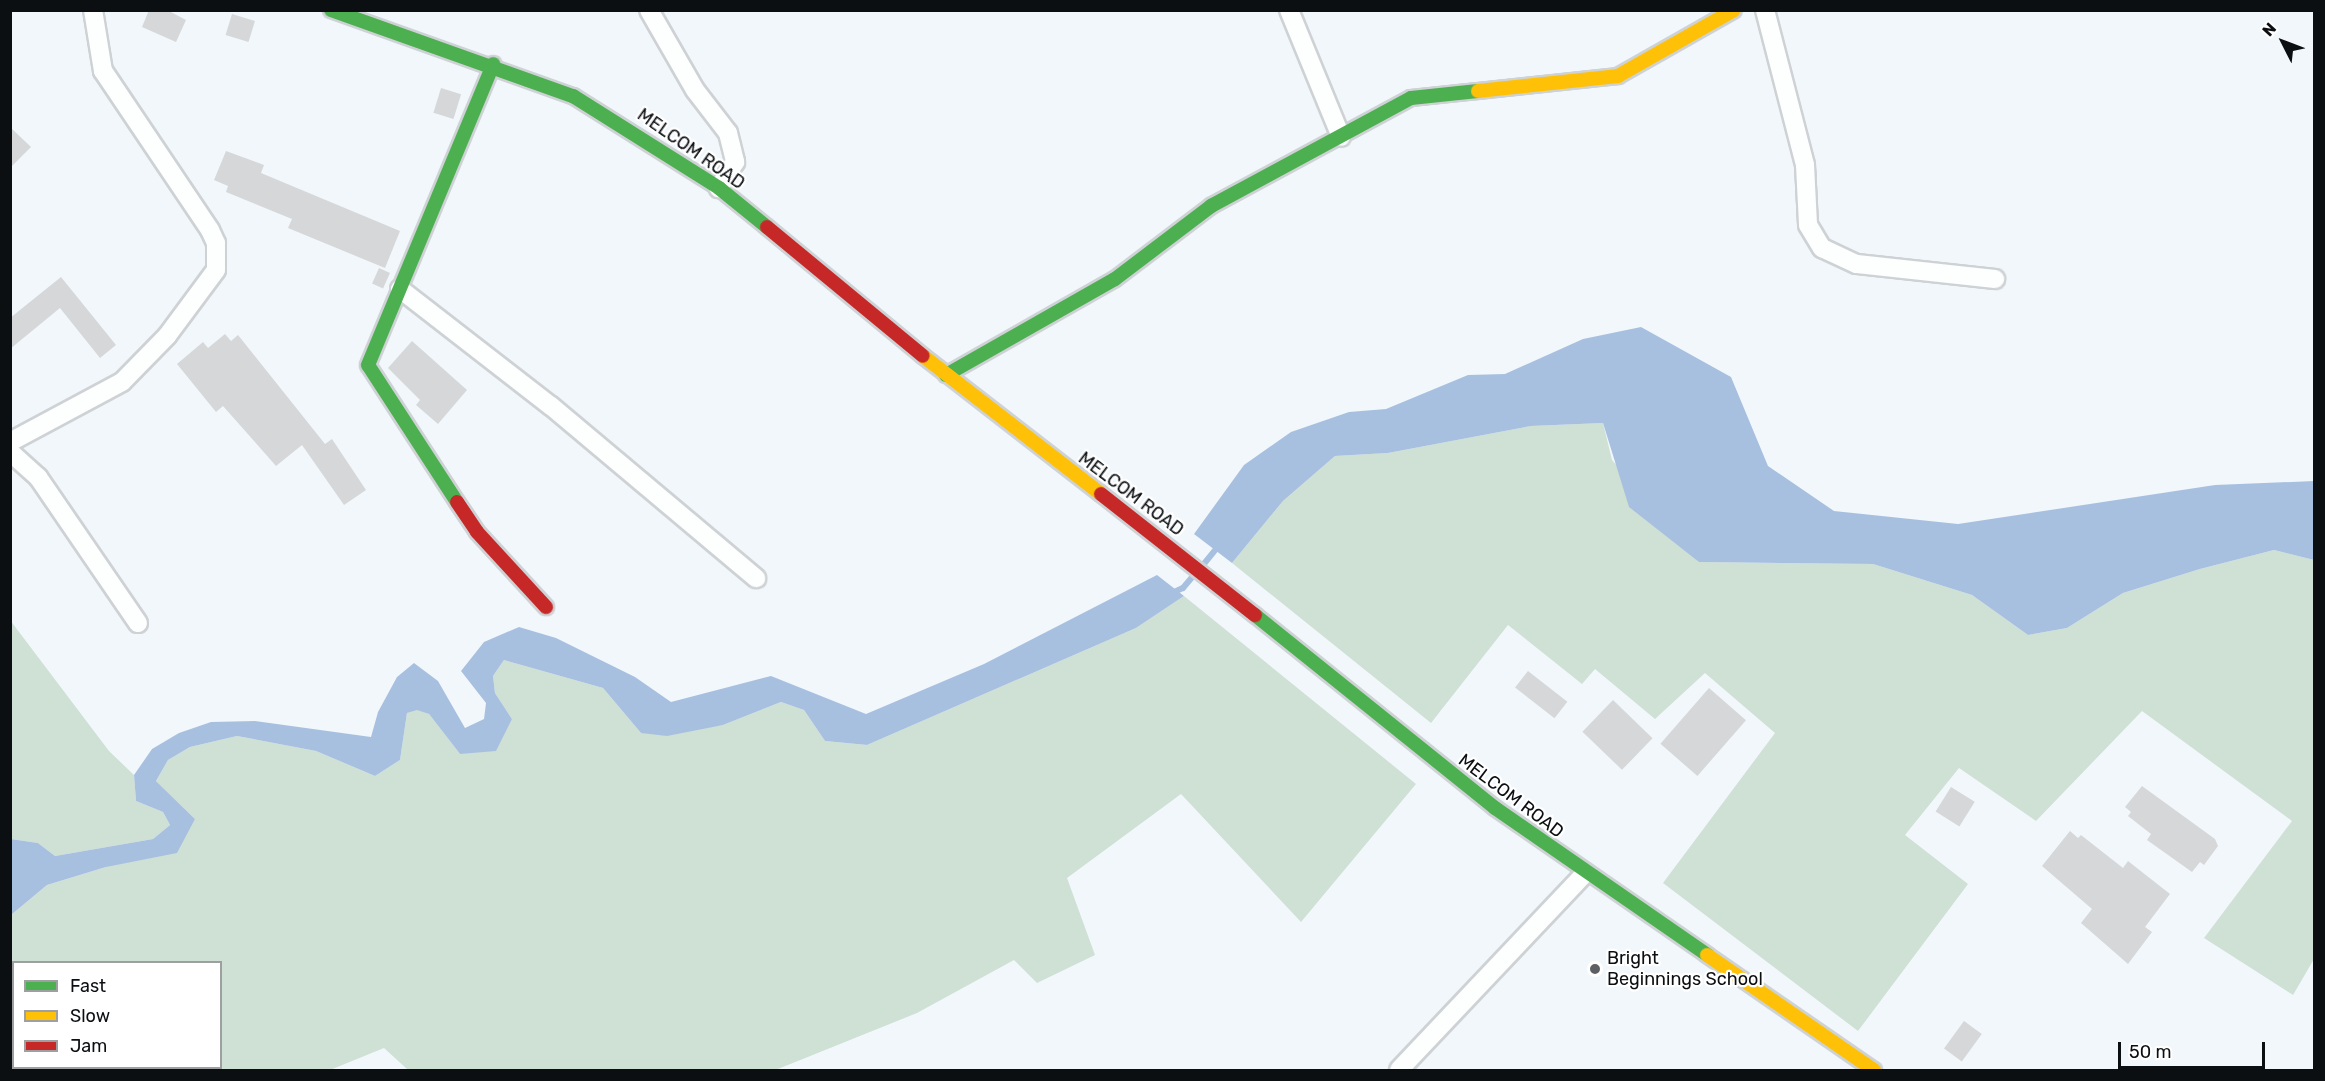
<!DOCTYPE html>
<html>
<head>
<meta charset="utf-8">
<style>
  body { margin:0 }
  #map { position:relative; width:2325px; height:1081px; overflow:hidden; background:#f2f7fb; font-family:Rubik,sans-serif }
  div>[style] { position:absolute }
  .green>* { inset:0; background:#cfe0d5 }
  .water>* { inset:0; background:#a8c0e0 }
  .stream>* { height:6px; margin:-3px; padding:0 3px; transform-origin:3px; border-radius:3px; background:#a8c0e0 }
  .building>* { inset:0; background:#d6d7d9; transform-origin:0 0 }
  .roads { filter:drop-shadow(2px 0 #ced2d5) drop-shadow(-2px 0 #ced2d5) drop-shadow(0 2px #ced2d5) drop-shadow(0 -2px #ced2d5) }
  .street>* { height:18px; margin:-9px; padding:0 9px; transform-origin:9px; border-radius:9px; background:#fdfefe }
  .fast>* { height:14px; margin:-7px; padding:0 7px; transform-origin:7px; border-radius:7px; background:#4caf50 }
  .slow>* { height:14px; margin:-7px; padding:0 7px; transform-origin:7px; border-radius:7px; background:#ffc107 }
  .jam>* { height:14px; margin:-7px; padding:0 7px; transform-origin:7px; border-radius:7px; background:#c62828 }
  .dots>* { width:16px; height:16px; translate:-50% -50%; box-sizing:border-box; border:3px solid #fff; border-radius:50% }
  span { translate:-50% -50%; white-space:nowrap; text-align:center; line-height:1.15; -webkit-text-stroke:4.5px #fff; paint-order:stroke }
  .street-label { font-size:18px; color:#0c0f12 }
  .poi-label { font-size:18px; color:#0c0f12 }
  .left { translate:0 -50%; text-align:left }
  .frame { position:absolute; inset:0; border:12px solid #0c0f12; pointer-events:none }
  .legend { position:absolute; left:12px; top:961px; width:210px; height:108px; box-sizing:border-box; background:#fff; border:2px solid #9e9fa0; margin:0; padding:8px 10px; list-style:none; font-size:18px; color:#0c0f12 }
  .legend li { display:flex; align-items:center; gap:12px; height:30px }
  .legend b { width:30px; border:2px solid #9e9fa0 }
  .north { position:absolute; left:2253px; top:12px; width:60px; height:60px; -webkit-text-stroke:4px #fff; paint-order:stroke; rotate:312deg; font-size:16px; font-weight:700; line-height:24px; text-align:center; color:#0c0f12 }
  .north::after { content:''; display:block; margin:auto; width:21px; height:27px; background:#0c0f12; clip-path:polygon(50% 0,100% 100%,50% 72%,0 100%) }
  .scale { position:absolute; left:2118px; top:1042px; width:147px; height:27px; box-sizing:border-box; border:3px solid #0c0f12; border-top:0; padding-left:8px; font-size:18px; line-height:21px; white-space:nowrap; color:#0c0f12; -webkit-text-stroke:4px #fff; paint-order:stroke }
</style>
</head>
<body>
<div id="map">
  <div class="green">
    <i style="clip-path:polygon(1603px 423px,1612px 460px,1699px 562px,1873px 564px,1972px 595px,2028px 635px,2067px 628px,2123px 593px,2200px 569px,2274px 550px,2314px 560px,2314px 959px,2293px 995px,2204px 938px,2292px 821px,2142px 711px,2036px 821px,1959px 768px,1905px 835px,1968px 884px,1858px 1031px,1663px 883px,1775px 733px,1705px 673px,1655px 719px,1595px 669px,1582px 684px,1508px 625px,1431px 723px,1232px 563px,1283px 501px,1335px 456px,1388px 453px,1531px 426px)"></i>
    <i style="clip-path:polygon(evenodd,1184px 596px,1416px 784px,1301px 922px,1181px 794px,1067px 878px,1095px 955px,1037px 983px,1014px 960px,917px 1013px,778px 1069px,408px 1070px,384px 1048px,330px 1070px,11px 1070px,11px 915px,47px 885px,106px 867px,195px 819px,156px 781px,168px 760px,190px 747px,237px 736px,316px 751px,375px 776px,400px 760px,407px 713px,417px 709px,429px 714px,460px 754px,512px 719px,495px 693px,493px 676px,504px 660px,603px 688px,641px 733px,723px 725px,781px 702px,804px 710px,825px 741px,867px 745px,1136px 628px,1184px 596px,14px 962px,220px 962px,220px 1068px,14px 1068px,14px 962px)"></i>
    <i style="clip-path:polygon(10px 620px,109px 751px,134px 775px,136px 801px,163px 812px,170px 825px,153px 839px,55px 856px,38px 843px,11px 839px)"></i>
  </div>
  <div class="water">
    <i style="clip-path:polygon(1641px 327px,1731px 377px,1768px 466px,1834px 511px,1958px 524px,2215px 485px,2314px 481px,2314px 560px,2274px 550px,2200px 569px,2123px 593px,2067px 628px,2028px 635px,1972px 595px,1873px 564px,1699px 562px,1629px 507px,1603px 423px,1531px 426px,1388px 453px,1335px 456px,1283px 501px,1232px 563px,1194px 534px,1244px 465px,1291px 432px,1349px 412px,1386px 409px,1468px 375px,1505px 374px,1583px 339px)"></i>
    <i style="clip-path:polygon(1157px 575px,1184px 596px,1136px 628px,867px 745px,825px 741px,804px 710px,781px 702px,723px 725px,667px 736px,641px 733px,603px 688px,504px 660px,493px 676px,495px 693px,512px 719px,496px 751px,460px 754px,429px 714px,417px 710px,407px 713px,400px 760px,375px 776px,316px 751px,237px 736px,190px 747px,168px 760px,156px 781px,195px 819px,177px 853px,106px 867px,47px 885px,11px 915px,11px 839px,38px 843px,55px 856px,153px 839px,170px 825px,163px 812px,136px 801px,134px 775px,152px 749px,179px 733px,211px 722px,255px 721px,371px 737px,378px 712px,397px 677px,414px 663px,438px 681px,465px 728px,484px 719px,486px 703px,461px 671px,484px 642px,519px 627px,556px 638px,635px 677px,671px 702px,771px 676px,866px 714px,984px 664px)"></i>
  </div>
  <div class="stream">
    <i style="left:1203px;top:565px;width:26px;rotate:-51deg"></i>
    <i style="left:1170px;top:594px;width:14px;rotate:-25deg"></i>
    <i style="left:1183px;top:588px;width:17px;rotate:-50deg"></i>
  </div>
  <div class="building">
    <i style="clip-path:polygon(149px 10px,167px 10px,186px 20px,176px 42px,142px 27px)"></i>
    <i style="left:232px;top:14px;width:24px;height:22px;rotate:17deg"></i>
    <i style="left:441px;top:88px;width:21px;height:26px;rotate:17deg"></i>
    <i style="clip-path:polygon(10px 127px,31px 147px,10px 168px)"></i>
    <i style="clip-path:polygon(226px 151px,264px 165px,261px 173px,400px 231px,385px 268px,288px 228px,292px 219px,226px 192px,228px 186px,214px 180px)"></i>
    <i style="left:379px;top:268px;width:12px;height:17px;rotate:24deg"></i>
    <i style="clip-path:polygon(61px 277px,116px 345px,100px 358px,60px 308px,10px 349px,10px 318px)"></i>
    <i style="clip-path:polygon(225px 334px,231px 341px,238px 335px,325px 444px,332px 439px,366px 490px,344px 505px,302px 445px,276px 466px,223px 406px,216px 412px,177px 364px,203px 342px,208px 348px)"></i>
    <i style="clip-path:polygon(412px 341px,467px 390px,438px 424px,416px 405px,420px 400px,388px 368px)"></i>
    <i style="left:1528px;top:671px;width:50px;height:21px;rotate:38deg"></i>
    <i style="left:1709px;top:688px;width:49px;height:74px;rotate:41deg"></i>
    <i style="left:1613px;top:700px;width:55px;height:44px;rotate:44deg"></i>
    <i style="clip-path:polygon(2142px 786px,2215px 839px,2218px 846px,2204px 865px,2200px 862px,2192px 872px,2147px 840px,2151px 834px,2128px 816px,2131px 812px,2125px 807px)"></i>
    <i style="left:1951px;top:787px;width:28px;height:29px;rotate:32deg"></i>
    <i style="clip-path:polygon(2070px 831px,2078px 838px,2081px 835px,2123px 868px,2128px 861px,2170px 894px,2145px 927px,2152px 932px,2128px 964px,2081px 923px,2092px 909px,2042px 866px)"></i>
    <i style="left:1964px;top:1021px;width:22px;height:34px;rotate:36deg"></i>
  </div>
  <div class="roads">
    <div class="street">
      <i style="left:649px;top:10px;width:92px;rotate:60.1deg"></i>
      <i style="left:695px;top:90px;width:54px;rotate:52.5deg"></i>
      <i style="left:728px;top:133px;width:30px;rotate:76deg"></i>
      <i style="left:735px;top:162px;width:31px;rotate:122deg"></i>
      <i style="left:1289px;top:10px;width:137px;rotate:67.7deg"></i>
      <i style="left:1765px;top:10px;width:160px;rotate:75.5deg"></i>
      <i style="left:1805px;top:165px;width:60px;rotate:87.1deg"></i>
      <i style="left:1808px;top:225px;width:27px;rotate:59deg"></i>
      <i style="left:1822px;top:248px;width:38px;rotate:25deg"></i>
      <i style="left:1857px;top:264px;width:139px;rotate:6.2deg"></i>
      <i style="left:400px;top:289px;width:191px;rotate:37.8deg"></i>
      <i style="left:551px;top:406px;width:268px;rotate:40deg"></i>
      <i style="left:10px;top:442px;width:127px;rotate:-28.2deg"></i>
      <i style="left:122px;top:382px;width:64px;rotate:-45.6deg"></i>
      <i style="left:167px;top:336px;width:82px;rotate:-53.4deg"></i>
      <i style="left:216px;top:270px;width:27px;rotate:-90deg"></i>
      <i style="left:216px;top:243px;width:14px;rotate:-115deg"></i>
      <i style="left:210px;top:230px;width:192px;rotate:-123.9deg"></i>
      <i style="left:103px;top:71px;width:62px;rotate:-99.3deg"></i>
      <i style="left:10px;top:452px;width:38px;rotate:42deg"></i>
      <i style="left:38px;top:477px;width:177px;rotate:55.6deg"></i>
      <i style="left:1399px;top:1070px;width:271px;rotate:-46.6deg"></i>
    </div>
    <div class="fast">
      <i style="left:331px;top:10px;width:257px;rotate:19.6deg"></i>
      <i style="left:573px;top:96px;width:173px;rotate:32.2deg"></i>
      <i style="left:719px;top:188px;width:62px;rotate:39.1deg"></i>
      <i style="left:946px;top:375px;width:194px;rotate:-29.6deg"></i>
      <i style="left:1115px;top:279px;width:121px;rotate:-37.2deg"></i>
      <i style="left:1211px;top:206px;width:227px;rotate:-28.4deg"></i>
      <i style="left:1411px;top:98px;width:67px;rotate:-6deg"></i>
      <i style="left:457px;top:502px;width:163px;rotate:-123deg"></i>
      <i style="left:368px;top:365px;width:326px;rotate:-67.4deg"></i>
      <i style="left:1255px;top:615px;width:308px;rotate:38.8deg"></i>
      <i style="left:1495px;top:808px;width:258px;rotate:34.7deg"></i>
    </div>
    <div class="slow">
      <i style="left:1478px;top:91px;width:141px;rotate:-6.1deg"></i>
      <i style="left:1618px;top:76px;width:133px;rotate:-29.6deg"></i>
      <i style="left:923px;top:356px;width:225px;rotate:37.8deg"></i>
      <i style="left:1707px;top:955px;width:203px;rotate:34.6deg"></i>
    </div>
    <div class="jam">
      <i style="left:767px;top:227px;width:202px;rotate:39.6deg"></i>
      <i style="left:1101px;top:494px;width:196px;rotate:38.2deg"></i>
      <i style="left:457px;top:502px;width:36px;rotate:56deg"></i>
      <i style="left:477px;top:532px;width:102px;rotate:47.4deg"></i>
    </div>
  </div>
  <div class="dots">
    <i style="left:1595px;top:969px;background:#5c6064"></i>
  </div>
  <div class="street-label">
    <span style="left:691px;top:149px;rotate:35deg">MELCOM ROAD</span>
    <span style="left:1131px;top:494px;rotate:37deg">MELCOM ROAD</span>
    <span style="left:1511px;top:796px;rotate:37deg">MELCOM ROAD</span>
  </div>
  <div class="poi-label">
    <span class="left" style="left:1607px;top:969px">Bright<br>Beginnings School</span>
  </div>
  <div class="frame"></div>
  <ul class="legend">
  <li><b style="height:8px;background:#4caf50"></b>Fast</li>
  <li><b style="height:8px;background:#ffc107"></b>Slow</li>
  <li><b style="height:8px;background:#c62828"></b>Jam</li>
  </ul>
  <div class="north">N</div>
  <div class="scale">50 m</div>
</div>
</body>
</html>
